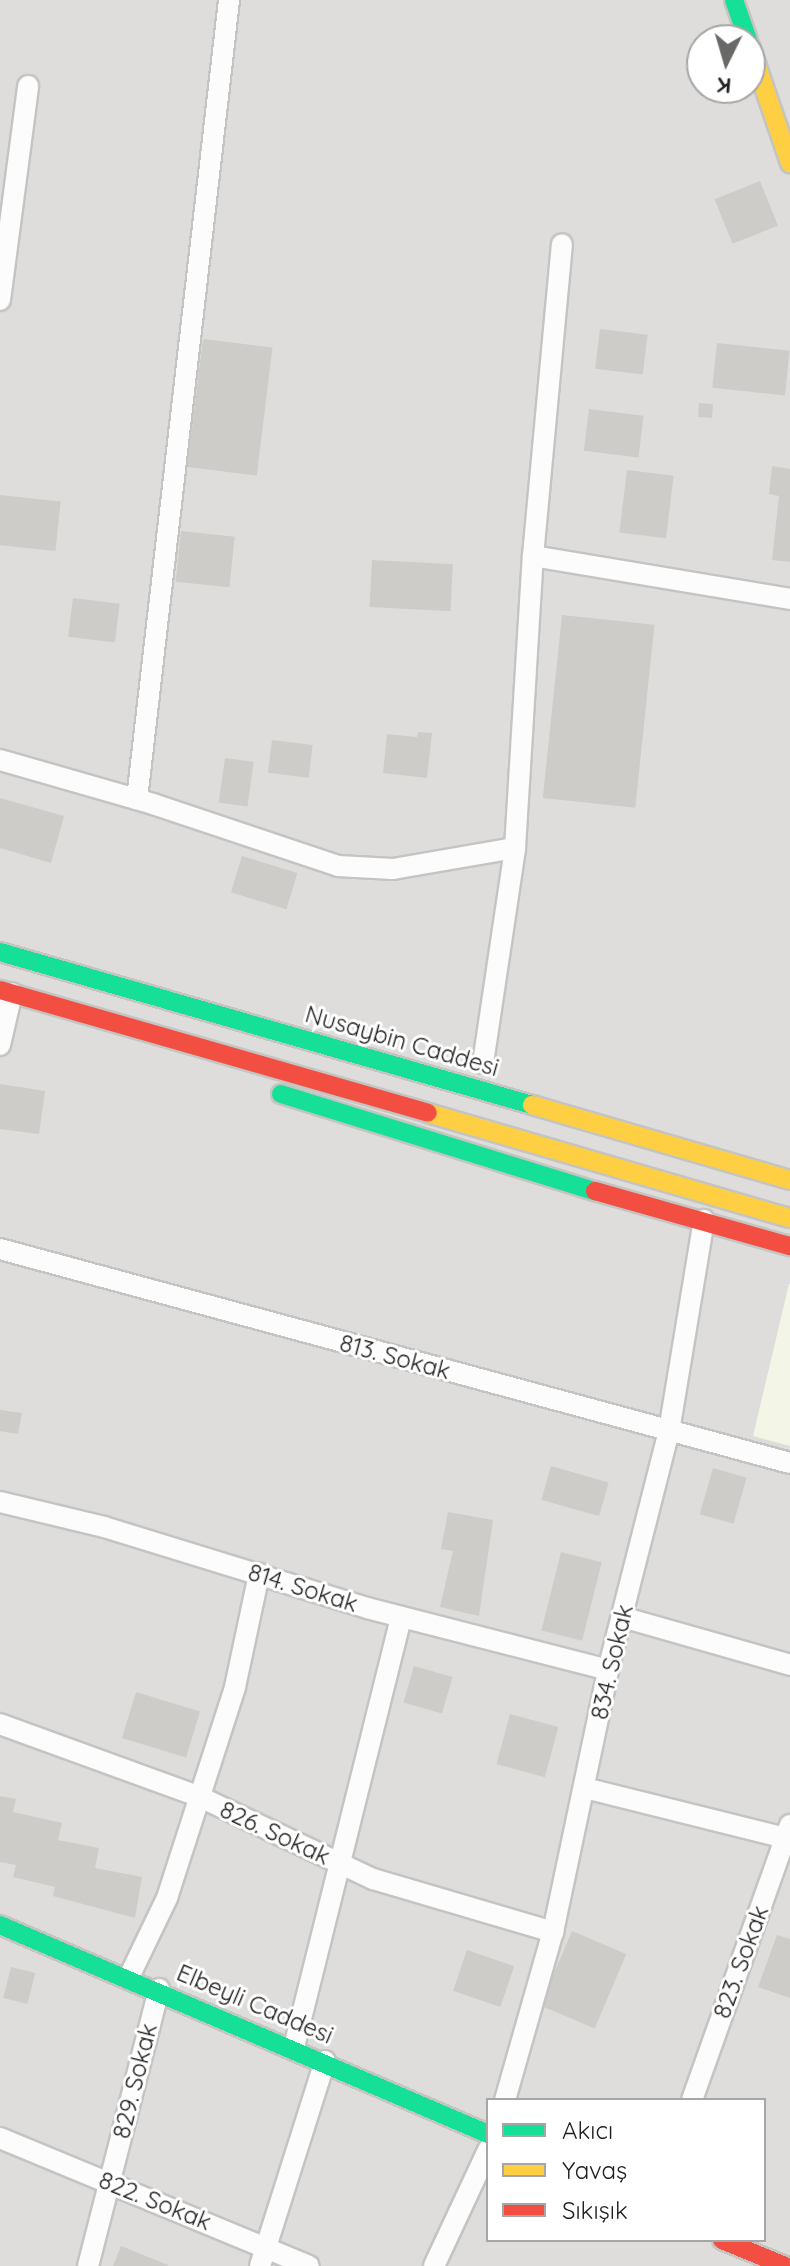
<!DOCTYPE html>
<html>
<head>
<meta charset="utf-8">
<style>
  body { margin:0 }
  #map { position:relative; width:790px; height:2266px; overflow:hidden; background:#eeeeea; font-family:Quicksand,sans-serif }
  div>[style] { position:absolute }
  .residential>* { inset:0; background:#dedddb }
  .education>* { inset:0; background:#f3f6e7 }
  .building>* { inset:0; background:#cdccc9; transform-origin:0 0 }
  .roads { filter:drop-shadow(2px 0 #c4c4c2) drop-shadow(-2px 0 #c4c4c2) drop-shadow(0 2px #c4c4c2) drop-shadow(0 -2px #c4c4c2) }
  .street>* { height:20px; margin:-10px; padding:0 10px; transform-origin:10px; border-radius:10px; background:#fcfcfc }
  .fast>* { height:18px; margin:-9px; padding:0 9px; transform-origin:9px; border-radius:9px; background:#16e098 }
  .slow>* { height:18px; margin:-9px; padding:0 9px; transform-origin:9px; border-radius:9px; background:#ffcf43 }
  .jam>* { height:18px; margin:-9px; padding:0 9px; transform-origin:9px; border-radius:9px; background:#f24e42 }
  span { translate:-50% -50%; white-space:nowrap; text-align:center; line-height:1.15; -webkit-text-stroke:6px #fff; paint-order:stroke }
  .street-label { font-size:24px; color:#212121 }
  .legend { position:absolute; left:486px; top:2098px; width:280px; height:144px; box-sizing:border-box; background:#fff; border:2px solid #a6a6a6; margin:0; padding:10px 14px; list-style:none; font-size:24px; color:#212121 }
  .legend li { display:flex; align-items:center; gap:16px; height:40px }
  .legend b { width:40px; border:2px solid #a6a6a6 }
  .north { position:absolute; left:686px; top:24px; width:80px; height:80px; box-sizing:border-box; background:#fff; border:2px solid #a6a6a6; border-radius:50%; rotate:185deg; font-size:22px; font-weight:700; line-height:32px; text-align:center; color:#212121 }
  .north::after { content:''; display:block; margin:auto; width:28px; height:36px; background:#696967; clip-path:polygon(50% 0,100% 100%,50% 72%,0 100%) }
</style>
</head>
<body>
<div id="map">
  <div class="residential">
    <i style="clip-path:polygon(evenodd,0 0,790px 0,790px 2266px,0 2266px,0 0,702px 40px,750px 40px,750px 88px,702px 88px,702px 40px,0 0,488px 2100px,764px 2100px,764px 2240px,488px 2240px,488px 2100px)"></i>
  </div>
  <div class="education">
    <i style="clip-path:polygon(789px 1284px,790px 1284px,790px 1446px,753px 1436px)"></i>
  </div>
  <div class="building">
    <i style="left:760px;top:181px;width:48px;height:49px;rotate:68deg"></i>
    <i style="left:600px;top:329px;width:48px;height:40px;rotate:7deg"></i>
    <i style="left:203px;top:339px;width:70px;height:129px;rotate:7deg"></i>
    <i style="left:717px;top:343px;width:73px;height:45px;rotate:6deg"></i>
    <i style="left:699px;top:403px;width:14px;height:14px;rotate:4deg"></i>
    <i style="left:589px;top:409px;width:55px;height:42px;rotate:7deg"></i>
    <i style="clip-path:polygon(772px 466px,790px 469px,790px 562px,772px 560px,779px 496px,769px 494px)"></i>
    <i style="left:627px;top:470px;width:47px;height:63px;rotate:7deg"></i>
    <i style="left:0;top:495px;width:61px;height:50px;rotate:6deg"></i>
    <i style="left:181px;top:531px;width:54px;height:51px;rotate:6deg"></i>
    <i style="left:372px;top:560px;width:81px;height:47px;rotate:3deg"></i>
    <i style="left:73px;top:598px;width:47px;height:39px;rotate:7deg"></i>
    <i style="left:562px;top:615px;width:93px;height:184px;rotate:6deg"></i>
    <i style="clip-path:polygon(418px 732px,432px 733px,427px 778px,383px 773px,387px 734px,417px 737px)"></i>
    <i style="left:272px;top:740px;width:41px;height:33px;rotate:7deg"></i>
    <i style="left:225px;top:758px;width:29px;height:45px;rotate:8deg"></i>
    <i style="clip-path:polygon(0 798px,64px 816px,51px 863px,0 848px)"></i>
    <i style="left:242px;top:856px;width:58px;height:38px;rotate:17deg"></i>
    <i style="clip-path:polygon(0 1084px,45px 1091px,39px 1134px,0 1129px)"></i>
    <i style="clip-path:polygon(0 1410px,22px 1413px,18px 1434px,0 1431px)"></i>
    <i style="left:551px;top:1466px;width:60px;height:35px;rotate:16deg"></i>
    <i style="left:713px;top:1468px;width:35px;height:48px;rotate:16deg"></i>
    <i style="clip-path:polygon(448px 1512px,493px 1520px,479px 1616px,440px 1607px,453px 1551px,441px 1549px)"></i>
    <i style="left:561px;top:1552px;width:42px;height:81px;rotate:14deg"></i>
    <i style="left:414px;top:1666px;width:40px;height:38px;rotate:16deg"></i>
    <i style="left:136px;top:1692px;width:67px;height:48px;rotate:17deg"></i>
    <i style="left:510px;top:1714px;width:50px;height:52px;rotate:15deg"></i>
    <i style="clip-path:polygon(0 1796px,16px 1799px,13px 1812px,62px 1823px,58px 1840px,99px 1848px,95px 1868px,142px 1877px,135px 1918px,53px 1896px,55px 1887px,13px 1877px,16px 1865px,0 1862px)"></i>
    <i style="left:572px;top:1931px;width:59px;height:81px;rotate:23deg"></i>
    <i style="clip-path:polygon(777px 1935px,790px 1939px,790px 1998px,758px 1987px)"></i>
    <i style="left:467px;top:1950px;width:50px;height:43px;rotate:19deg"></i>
    <i style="left:11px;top:1967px;width:25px;height:32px;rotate:14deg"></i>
    <i style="clip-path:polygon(121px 2246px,168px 2265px,168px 2266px,113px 2266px)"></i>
  </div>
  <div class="roads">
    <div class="street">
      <i style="left:0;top:300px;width:216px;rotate:-82.5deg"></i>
      <i style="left:533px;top:556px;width:261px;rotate:9.5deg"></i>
      <i style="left:0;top:760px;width:159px;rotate:16deg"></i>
      <i style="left:153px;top:804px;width:195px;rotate:18.5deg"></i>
      <i style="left:338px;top:866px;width:55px;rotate:3.1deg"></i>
      <i style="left:393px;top:869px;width:124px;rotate:-9.8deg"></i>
      <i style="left:137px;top:799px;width:804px;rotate:-83.43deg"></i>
      <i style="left:0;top:1045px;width:53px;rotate:-77deg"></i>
      <i style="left:483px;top:1063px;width:217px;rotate:-81.5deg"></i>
      <i style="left:515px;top:848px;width:293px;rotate:-86.5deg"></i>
      <i style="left:533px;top:556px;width:313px;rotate:-84.7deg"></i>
      <i style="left:0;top:1249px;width:818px;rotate:15.16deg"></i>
      <i style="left:0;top:1502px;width:107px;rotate:13.5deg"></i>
      <i style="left:104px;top:1527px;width:275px;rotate:17.1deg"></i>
      <i style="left:367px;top:1608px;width:249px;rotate:14.4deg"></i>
      <i style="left:622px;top:1617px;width:175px;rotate:15.9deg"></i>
      <i style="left:0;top:1724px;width:211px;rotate:20deg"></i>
      <i style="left:198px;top:1796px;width:194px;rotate:25.4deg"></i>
      <i style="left:373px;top:1879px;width:188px;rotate:16.4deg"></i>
      <i style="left:585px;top:1788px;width:211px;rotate:14deg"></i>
      <i style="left:129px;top:1977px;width:88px;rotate:-64.3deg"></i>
      <i style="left:167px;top:1898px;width:222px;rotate:-72.1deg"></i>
      <i style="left:235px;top:1687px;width:116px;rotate:-78deg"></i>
      <i style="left:294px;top:2047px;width:443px;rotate:-76deg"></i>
      <i style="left:505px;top:2100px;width:175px;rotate:-74.1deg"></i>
      <i style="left:553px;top:1932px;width:268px;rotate:-78.1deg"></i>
      <i style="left:608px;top:1670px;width:247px;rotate:-75.7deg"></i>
      <i style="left:669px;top:1431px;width:214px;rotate:-80.6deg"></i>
      <i style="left:692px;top:2100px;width:292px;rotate:-70.4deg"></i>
      <i style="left:0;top:2138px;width:334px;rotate:22.5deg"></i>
      <i style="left:88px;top:2266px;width:286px;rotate:-75.6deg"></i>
      <i style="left:260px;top:2266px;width:215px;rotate:-72.4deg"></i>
      <i style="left:434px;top:2266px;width:128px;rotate:-65deg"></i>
    </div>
    <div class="fast">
      <i style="left:734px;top:0;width:42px;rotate:70.7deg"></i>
      <i style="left:0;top:952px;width:554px;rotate:16.04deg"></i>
      <i style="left:281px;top:1094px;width:329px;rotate:17.2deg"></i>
      <i style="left:0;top:1925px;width:531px;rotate:23.18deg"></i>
    </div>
    <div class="slow">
      <i style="left:750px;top:46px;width:124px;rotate:71.1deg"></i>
      <i style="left:532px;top:1105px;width:269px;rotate:16.2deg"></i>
      <i style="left:428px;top:1113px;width:377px;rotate:16.2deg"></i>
    </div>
    <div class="jam">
      <i style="left:0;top:990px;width:445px;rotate:16deg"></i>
      <i style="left:595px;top:1191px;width:203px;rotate:15.8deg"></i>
      <i style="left:722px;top:2240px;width:68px;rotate:22.4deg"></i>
    </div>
  </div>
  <div class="street-label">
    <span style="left:402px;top:1041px;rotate:16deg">Nusaybin Caddesi</span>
    <span style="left:395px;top:1357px;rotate:15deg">813. Sokak</span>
    <span style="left:303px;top:1588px;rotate:17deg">814. Sokak</span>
    <span style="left:612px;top:1662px;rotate:-77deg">834. Sokak</span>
    <span style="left:275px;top:1833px;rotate:25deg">826. Sokak</span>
    <span style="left:741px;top:1962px;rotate:-70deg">823. Sokak</span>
    <span style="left:255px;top:2004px;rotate:23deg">Elbeyli Caddesi</span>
    <span style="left:135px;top:2081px;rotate:-76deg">829. Sokak</span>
    <span style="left:155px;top:2201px;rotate:22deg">822. Sokak</span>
  </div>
  <ul class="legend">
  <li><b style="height:10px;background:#16e098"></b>Akıcı</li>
  <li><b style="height:10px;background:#ffcf43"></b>Yavaş</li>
  <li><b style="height:10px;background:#f24e42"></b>Sıkışık</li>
  </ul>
  <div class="north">K</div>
</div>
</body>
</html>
